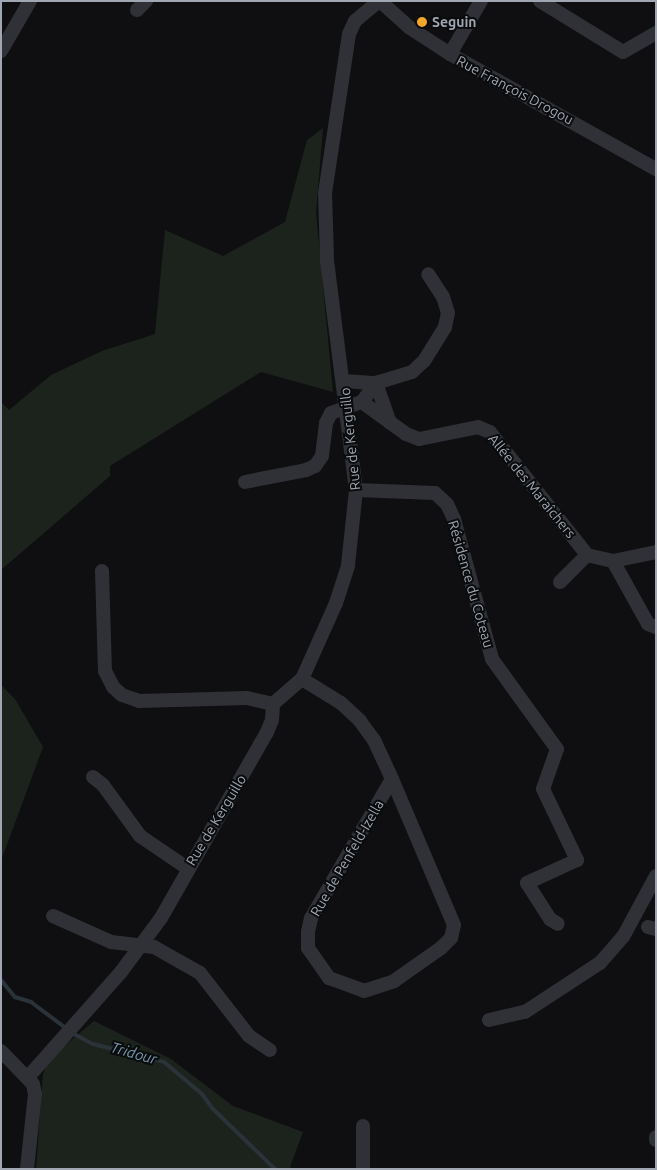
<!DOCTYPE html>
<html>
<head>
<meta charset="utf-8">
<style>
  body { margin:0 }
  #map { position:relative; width:657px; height:1170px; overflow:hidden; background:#0f0f11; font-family:Ubuntu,sans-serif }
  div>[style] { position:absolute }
  .green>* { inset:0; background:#1c231c }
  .stream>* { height:4px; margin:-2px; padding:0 2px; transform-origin:2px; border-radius:2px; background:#293339 }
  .minor>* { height:14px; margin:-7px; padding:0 7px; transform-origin:7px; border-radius:7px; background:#303136 }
  .dots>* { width:14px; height:14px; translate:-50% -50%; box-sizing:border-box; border:2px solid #0a0b0c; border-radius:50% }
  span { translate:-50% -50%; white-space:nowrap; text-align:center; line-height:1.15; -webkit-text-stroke:4px #0a0b0c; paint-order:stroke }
  .poi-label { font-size:14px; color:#a0a6b2; font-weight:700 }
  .left { translate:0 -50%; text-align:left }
  .street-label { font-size:14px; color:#a0a6b2 }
  .water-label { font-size:15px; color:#7596af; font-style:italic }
  .frame { position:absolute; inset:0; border:2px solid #a0a6b2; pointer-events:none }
</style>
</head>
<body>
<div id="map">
  <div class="green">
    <i style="clip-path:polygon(323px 128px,316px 212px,333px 392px,261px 372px,110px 466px,110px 476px,1px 570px,1px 402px,9px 410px,51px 375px,102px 351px,155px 334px,165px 230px,223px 256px,285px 222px,307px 140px)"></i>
    <i style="clip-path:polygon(1px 685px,15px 699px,43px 747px,1px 861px)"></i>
    <i style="clip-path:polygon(94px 1021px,171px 1059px,233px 1106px,303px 1132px,290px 1167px,292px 1169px,36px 1169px,43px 1074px,49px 1059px)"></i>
  </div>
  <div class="stream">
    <i style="left:1px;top:980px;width:22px;rotate:51deg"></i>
    <i style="left:15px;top:997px;width:17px;rotate:17deg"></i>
    <i style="left:31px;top:1002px;width:45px;rotate:36.9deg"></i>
    <i style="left:72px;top:1033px;width:24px;rotate:28deg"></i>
    <i style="left:93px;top:1044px;width:73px;rotate:14.2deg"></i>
    <i style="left:164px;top:1062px;width:50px;rotate:40.1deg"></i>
    <i style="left:202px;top:1094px;width:17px;rotate:54deg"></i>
    <i style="left:212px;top:1108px;width:88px;rotate:44.1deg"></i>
  </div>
  <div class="minor">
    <i style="left:380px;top:1px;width:40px;rotate:42deg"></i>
    <i style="left:410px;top:28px;width:48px;rotate:33deg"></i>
    <i style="left:450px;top:54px;width:236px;rotate:29.2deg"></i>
    <i style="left:540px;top:1px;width:97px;rotate:31.6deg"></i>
    <i style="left:623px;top:52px;width:38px;rotate:-30deg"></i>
    <i style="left:137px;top:10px;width:13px;rotate:-45deg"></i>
    <i style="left:1px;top:51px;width:58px;rotate:-59.9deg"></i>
    <i style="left:450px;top:54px;width:61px;rotate:-59.7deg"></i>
    <i style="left:344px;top:381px;width:32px;rotate:4deg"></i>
    <i style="left:376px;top:383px;width:38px;rotate:-17deg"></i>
    <i style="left:412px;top:372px;width:16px;rotate:-43deg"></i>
    <i style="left:424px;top:361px;width:40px;rotate:-58deg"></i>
    <i style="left:445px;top:327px;width:14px;rotate:-78deg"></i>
    <i style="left:448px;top:313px;width:17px;rotate:-107deg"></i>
    <i style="left:443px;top:297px;width:27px;rotate:-123deg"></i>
    <i style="left:376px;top:383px;width:42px;rotate:70.7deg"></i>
    <i style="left:362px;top:402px;width:54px;rotate:36deg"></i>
    <i style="left:406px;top:434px;width:14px;rotate:21deg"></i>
    <i style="left:419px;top:439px;width:60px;rotate:-11.5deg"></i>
    <i style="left:478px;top:427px;width:13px;rotate:23deg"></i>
    <i style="left:490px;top:432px;width:157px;rotate:51.7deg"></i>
    <i style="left:587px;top:555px;width:27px;rotate:13deg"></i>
    <i style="left:613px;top:561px;width:44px;rotate:-11.8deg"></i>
    <i style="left:245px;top:482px;width:62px;rotate:-11.1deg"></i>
    <i style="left:306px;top:470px;width:10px;rotate:-24deg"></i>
    <i style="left:315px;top:466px;width:12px;rotate:-55deg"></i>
    <i style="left:322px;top:456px;width:33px;rotate:-83deg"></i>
    <i style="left:326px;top:423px;width:11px;rotate:-63deg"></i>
    <i style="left:331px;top:413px;width:33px;rotate:-20deg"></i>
    <i style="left:362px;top:402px;width:24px;rotate:-54deg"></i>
    <i style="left:356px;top:490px;width:79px;rotate:2.2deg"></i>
    <i style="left:435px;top:493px;width:16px;rotate:43deg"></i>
    <i style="left:447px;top:504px;width:17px;rotate:65deg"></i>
    <i style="left:454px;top:519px;width:145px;rotate:74.8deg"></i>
    <i style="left:492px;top:659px;width:111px;rotate:54.2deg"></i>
    <i style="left:557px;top:749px;width:42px;rotate:109.3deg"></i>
    <i style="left:543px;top:789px;width:79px;rotate:64.4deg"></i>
    <i style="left:577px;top:860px;width:55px;rotate:155.3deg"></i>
    <i style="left:527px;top:883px;width:43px;rotate:57.4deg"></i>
    <i style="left:550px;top:919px;width:9px;rotate:32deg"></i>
    <i style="left:613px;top:561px;width:72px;rotate:60.9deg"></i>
    <i style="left:648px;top:624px;width:9px;rotate:21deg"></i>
    <i style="left:102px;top:571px;width:100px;rotate:88.3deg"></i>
    <i style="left:105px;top:671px;width:18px;rotate:63deg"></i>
    <i style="left:113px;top:687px;width:12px;rotate:42deg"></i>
    <i style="left:122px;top:695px;width:18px;rotate:19deg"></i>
    <i style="left:139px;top:701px;width:108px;rotate:-1.6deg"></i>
    <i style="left:247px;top:698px;width:27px;rotate:13deg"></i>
    <i style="left:560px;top:582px;width:38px;rotate:-45deg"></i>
    <i style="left:302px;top:679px;width:46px;rotate:31.6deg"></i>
    <i style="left:341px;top:703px;width:26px;rotate:43deg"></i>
    <i style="left:360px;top:721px;width:24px;rotate:54deg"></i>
    <i style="left:374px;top:740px;width:43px;rotate:65.2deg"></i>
    <i style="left:392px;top:779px;width:161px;rotate:120.2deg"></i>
    <i style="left:311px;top:918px;width:14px;rotate:102deg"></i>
    <i style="left:308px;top:932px;width:16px;rotate:90deg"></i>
    <i style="left:308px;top:948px;width:37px;rotate:55deg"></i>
    <i style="left:329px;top:978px;width:37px;rotate:20deg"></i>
    <i style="left:364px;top:991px;width:32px;rotate:-18deg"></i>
    <i style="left:394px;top:981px;width:57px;rotate:-35.1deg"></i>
    <i style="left:441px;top:948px;width:14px;rotate:-45deg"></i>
    <i style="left:451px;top:938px;width:13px;rotate:-77deg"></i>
    <i style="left:454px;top:925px;width:159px;rotate:-113deg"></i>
    <i style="left:93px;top:777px;width:13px;rotate:39deg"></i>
    <i style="left:103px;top:785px;width:63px;rotate:54deg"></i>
    <i style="left:140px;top:836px;width:57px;rotate:34.2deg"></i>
    <i style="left:53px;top:916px;width:64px;rotate:24.1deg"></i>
    <i style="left:111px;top:942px;width:43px;rotate:6.6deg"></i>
    <i style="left:154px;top:947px;width:53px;rotate:29.5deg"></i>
    <i style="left:200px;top:973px;width:80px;rotate:52.1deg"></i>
    <i style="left:249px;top:1036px;width:25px;rotate:34deg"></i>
    <i style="left:648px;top:927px;width:8px;rotate:14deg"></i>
    <i style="left:489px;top:1020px;width:37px;rotate:-13deg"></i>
    <i style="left:525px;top:1012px;width:90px;rotate:-33.2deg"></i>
    <i style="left:600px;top:963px;width:35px;rotate:-49deg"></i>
    <i style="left:623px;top:937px;width:69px;rotate:-61.6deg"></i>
    <i style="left:1px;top:1051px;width:46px;rotate:45.9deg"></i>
    <i style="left:33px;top:1084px;width:10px;rotate:79deg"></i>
    <i style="left:35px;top:1094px;width:75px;rotate:96.1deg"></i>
    <i style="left:29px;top:1076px;width:139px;rotate:-48.5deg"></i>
    <i style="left:121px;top:972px;width:67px;rotate:-53.5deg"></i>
    <i style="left:161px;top:918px;width:214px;rotate:-60.3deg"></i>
    <i style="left:267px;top:732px;width:13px;rotate:-67deg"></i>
    <i style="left:272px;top:720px;width:16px;rotate:-86deg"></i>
    <i style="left:273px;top:704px;width:38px;rotate:-41deg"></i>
    <i style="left:302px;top:679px;width:83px;rotate:-65.9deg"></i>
    <i style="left:336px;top:603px;width:40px;rotate:-72deg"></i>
    <i style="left:348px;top:565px;width:75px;rotate:-83.9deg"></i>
    <i style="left:356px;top:490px;width:233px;rotate:-97.2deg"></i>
    <i style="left:327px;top:259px;width:66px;rotate:-91.7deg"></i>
    <i style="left:325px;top:193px;width:161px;rotate:-81.4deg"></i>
    <i style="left:349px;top:34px;width:14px;rotate:-65deg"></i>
    <i style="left:355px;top:21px;width:31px;rotate:-40deg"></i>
    <i style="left:656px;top:1137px;width:3px;rotate:90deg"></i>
    <i style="left:363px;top:1169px;width:43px;rotate:-90deg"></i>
  </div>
  <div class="dots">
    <i style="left:422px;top:22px;background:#f6a622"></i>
  </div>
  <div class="poi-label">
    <span class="left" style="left:432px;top:22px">Seguin</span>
  </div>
  <div class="street-label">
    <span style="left:515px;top:90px;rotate:28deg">Rue François Drogou</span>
    <span style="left:350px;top:439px;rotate:-96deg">Rue de Kerguillo</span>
    <span style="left:532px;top:486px;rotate:51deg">Allée des Maraîchers</span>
    <span style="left:471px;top:584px;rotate:74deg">Résidence du Coteau</span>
    <span style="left:216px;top:820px;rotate:-59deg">Rue de Kerguillo</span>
    <span style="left:347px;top:858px;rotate:-60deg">Rue de Penfeld-Izella</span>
  </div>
  <div class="water-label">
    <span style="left:134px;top:1053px;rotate:16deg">Tridour</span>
  </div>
  <div class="frame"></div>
</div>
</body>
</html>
